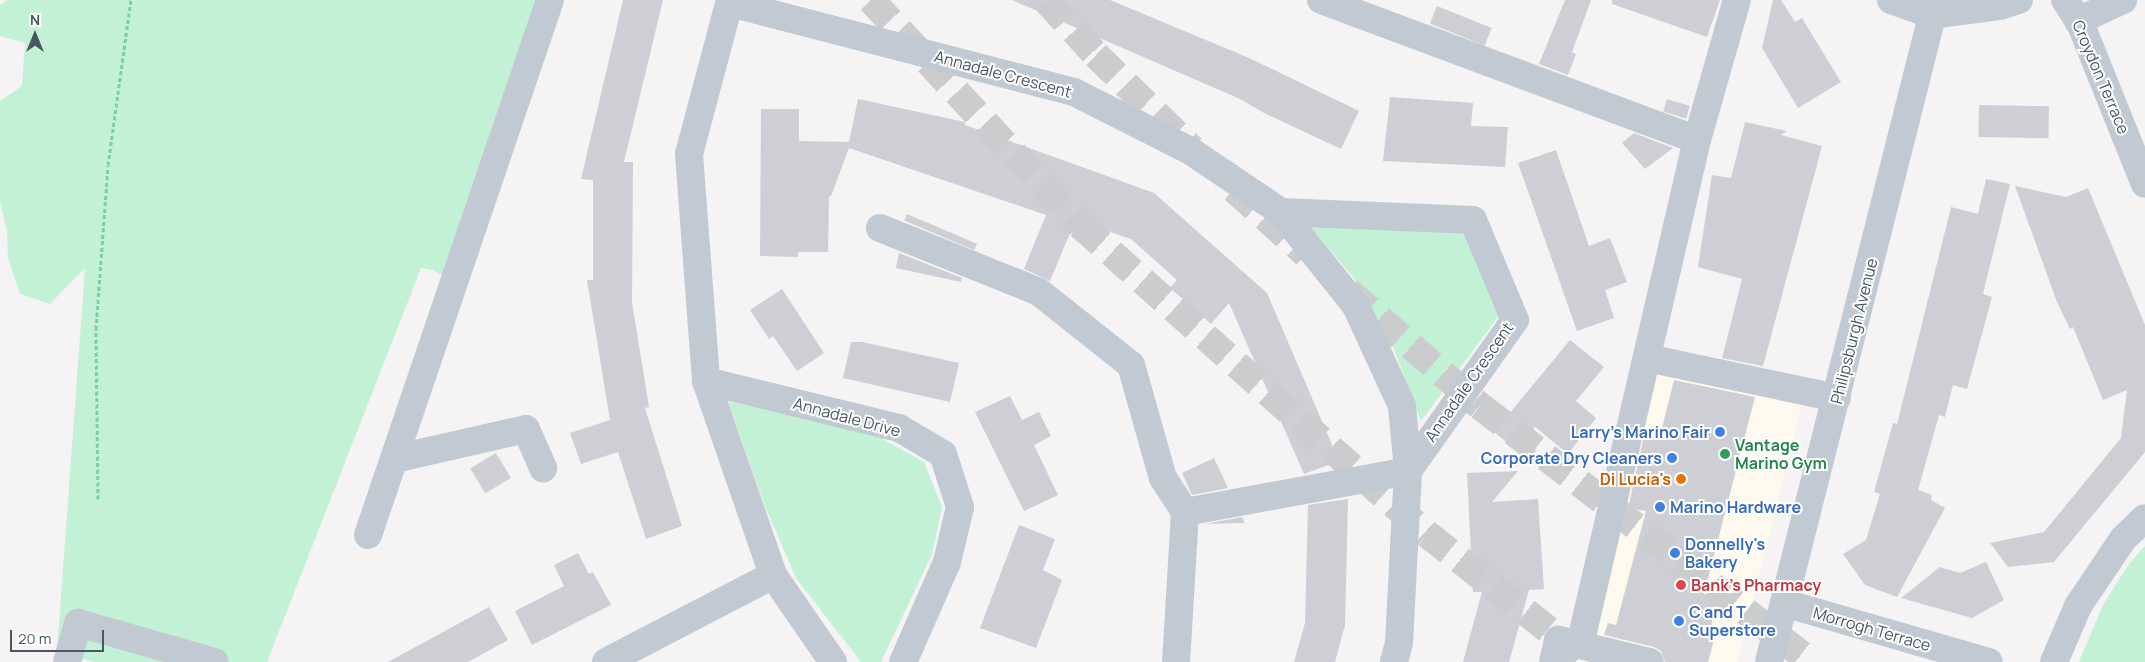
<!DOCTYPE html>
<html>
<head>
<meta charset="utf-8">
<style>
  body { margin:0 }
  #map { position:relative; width:2145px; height:662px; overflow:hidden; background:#f5f3f3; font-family:Manrope,sans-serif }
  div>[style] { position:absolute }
  .commercial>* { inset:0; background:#fdf9ef }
  .green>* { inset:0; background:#c3f1d5 }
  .building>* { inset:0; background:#cdcfd5; transform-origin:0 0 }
  .highway-tunnel>* { height:28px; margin-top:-14px; transform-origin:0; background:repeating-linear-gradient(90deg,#caccce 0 28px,transparent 0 42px) }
  .path>* { height:3px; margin-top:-1.5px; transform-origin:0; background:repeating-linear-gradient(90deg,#7ad0a6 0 4px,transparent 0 6.5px) }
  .minor>* { height:28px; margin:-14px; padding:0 14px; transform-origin:14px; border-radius:14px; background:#c1cad2 }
  .dots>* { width:14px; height:14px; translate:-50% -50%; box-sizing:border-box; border:2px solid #fff; border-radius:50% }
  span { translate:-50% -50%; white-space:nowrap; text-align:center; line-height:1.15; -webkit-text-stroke:4px #fff; paint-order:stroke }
  .street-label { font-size:16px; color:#4a5661 }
  .shop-label { font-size:16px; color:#366cbe; font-weight:700 }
  .right { translate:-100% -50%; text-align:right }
  .left { translate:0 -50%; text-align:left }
  .leisure-label { font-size:16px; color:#27864d; font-weight:700 }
  .food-label { font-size:16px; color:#c56008; font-weight:700 }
  .health-label { font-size:16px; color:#be3a42; font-weight:700 }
  .north { position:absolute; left:10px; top:10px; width:50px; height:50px; -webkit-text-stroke:4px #fff; paint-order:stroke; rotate:0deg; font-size:14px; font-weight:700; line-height:20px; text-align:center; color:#4a5661 }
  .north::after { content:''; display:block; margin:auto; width:18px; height:22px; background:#4a5661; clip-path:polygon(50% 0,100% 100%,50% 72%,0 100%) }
  .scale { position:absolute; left:10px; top:630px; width:94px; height:22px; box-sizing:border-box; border:2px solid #4a5661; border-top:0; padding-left:6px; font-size:15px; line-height:18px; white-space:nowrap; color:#4a5661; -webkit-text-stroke:4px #fff; paint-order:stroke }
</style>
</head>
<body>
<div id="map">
  <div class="commercial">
    <i style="clip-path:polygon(1655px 361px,1804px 399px,1737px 662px,1626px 662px,1582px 651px)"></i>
  </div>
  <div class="green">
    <i style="clip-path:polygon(7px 0,541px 0,444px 277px,433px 270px,421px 268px,267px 662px,94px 662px,57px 651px,85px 268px,50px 304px,20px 294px,8px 258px,7px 232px,0 201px,0 101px,22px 86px,25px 43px,0 36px,0 5px)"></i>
    <i style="clip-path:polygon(1310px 226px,1465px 233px,1500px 314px,1421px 421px,1394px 349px,1353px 277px)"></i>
    <i style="clip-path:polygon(728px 401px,877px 436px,924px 462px,942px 507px,932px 554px,881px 662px,861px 662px,796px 578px,765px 506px)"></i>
    <i style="clip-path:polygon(2145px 546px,2145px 662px,2079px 662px,2104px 603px,2129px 564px)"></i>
  </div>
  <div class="building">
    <i style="clip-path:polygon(623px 0,663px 0,624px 162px,633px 162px,632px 302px,649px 407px,645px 408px,682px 526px,646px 539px,618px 452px,581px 464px,570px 433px,610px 420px,587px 280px,593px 280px,593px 180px,581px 179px)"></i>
    <i style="clip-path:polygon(1012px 0,1110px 0,1249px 58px,1359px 111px,1341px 149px,1264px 113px,1240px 99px)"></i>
    <i style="clip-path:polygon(1565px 0,1591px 0,1572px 52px,1576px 54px,1568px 75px,1539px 64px)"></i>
    <i style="clip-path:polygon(1612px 0,1720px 0,1707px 37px,1612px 4px)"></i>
    <i style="clip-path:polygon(1773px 0,1781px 0,1795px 22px,1802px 18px,1841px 82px,1798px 108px,1762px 48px)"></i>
    <i style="left:1437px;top:6px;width:59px;height:19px;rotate:22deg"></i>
    <i style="clip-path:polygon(1390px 97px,1473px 103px,1471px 126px,1508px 127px,1505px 167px,1383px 161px)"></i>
    <i style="clip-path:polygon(858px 99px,965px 122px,965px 125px,1154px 193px,1267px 293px,1339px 461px,1304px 474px,1229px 303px,1211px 324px,1170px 288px,1177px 280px,1131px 239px,1099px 228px,1094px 242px,1070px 233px,1050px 281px,1024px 269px,1046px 215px,849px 148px,831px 196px,829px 196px,828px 252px,798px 252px,798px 257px,760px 256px,761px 109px,799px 109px,799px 141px,849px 142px)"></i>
    <i style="left:1667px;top:99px;width:24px;height:13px;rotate:17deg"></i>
    <i style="left:1979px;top:105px;width:70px;height:32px;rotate:1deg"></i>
    <i style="clip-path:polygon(1745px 122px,1787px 131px,1781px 135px,1822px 146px,1763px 366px,1722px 358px,1742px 279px,1698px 267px,1712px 175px,1731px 178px)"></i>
    <i style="clip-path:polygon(1634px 133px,1673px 148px,1645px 169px,1622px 143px)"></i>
    <i style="clip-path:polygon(1556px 150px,1589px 246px,1610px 238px,1627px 282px,1605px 290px,1614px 318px,1577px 331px,1518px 163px)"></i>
    <i style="clip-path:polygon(1986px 179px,2010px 184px,1983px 294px,1992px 297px,1967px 389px,1953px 385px,1945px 417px,1939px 415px,1918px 490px,1932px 495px,1931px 500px,1945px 508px,1897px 597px,1865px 585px,1843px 554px,1866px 540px,1880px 494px,1874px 492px,1893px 423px,1897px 424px,1951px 207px,1978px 214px)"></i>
    <i style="clip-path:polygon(2015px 186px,2066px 197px,2088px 188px,2145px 325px,2145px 452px,2054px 562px,2008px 567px,1990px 543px,2044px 532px,2121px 438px,2127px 390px,2103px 400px,2073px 327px,2070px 329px,2057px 302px)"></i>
    <i style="left:907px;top:214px;width:76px;height:7px;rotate:23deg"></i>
    <i style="clip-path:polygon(899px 253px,962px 278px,961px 282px,896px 268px)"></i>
    <i style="clip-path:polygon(782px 289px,824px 353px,797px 371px,773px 336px,769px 339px,750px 310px)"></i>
    <i style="clip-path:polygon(1570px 340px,1604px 367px,1576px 401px,1596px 418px,1568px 454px,1534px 426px,1536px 466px,1494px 432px)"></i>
    <i style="clip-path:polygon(851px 342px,862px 342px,959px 363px,950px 402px,843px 378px)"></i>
    <i style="clip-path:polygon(1674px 380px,1755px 397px,1704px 594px,1718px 598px,1708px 638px,1714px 640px,1708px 662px,1665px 662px,1661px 651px,1654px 647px,1604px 635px,1608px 623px,1616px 625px,1646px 511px,1634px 509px,1629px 504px,1644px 436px,1659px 440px)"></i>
    <i style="clip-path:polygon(1010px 396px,1022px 420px,1039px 412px,1051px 436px,1034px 445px,1058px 495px,1024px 511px,975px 412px)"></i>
    <i style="left:496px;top:453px;width:29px;height:30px;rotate:59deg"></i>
    <i style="clip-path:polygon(1214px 458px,1228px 488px,1192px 495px,1182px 473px)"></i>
    <i style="clip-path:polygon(1518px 471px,1492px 502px,1538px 499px,1544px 589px,1529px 590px,1509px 662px,1463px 662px,1482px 592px,1473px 592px,1467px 473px)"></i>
    <i style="clip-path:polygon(1348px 499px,1345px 625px,1335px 662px,1294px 662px,1305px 623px,1308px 505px)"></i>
    <i style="clip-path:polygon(1242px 517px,1245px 523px,1205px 524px)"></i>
    <i style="clip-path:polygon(1019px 525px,1055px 539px,1043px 570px,1062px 580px,1036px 648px,980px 628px)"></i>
    <i style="clip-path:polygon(578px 553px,589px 574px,593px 572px,611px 605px,532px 645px,515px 611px,564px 586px,554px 565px)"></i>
    <i style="clip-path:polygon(1986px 562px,2004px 600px,1972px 618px,1901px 598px,1940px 567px,1960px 573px)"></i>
    <i style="clip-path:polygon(489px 607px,508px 640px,468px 662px,388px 662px)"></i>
  </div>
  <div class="highway-tunnel">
    <i style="left:871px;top:0;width:307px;rotate:47.1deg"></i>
    <i style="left:1080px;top:225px;width:465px;rotate:41.7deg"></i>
    <i style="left:1427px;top:534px;width:206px;rotate:38.3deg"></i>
    <i style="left:1046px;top:0;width:74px;rotate:47.7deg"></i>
    <i style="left:1096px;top:55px;width:134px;rotate:44.4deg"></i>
    <i style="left:1234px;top:189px;width:97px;rotate:42.1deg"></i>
    <i style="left:1348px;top:291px;width:175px;rotate:41.1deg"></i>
    <i style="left:1480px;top:406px;width:418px;rotate:37.7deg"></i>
  </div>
  <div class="path">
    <i style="left:98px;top:499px;width:170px;rotate:-90.7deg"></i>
    <i style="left:96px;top:329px;width:164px;rotate:-85.8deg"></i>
    <i style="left:108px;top:165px;width:167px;rotate:-82.1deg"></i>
  </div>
  <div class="minor">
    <i style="left:730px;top:0;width:159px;rotate:104.9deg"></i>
    <i style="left:689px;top:154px;width:228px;rotate:85.7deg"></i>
    <i style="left:706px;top:381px;width:205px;rotate:70.9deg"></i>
    <i style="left:773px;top:575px;width:106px;rotate:55.4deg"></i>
    <i style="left:1321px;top:0;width:401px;rotate:20.4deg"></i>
    <i style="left:1891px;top:0;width:45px;rotate:19.7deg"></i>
    <i style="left:1933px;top:15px;width:68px;rotate:-7.7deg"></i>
    <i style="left:2000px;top:6px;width:20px;rotate:-18deg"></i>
    <i style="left:2065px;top:0;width:30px;rotate:57deg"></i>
    <i style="left:2081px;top:25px;width:171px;rotate:68.1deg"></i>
    <i style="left:730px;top:3px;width:355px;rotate:14.5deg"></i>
    <i style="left:1074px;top:92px;width:129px;rotate:26.8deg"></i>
    <i style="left:1189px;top:150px;width:111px;rotate:34deg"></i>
    <i style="left:1281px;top:212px;width:120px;rotate:51.4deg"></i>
    <i style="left:1356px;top:306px;width:110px;rotate:65.3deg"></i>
    <i style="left:1402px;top:406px;width:65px;rotate:84.7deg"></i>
    <i style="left:1408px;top:471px;width:172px;rotate:93deg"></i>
    <i style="left:1399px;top:643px;width:20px;rotate:105deg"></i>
    <i style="left:2078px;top:21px;width:50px;rotate:-25deg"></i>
    <i style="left:880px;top:228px;width:171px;rotate:21.9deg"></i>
    <i style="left:1039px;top:292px;width:117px;rotate:38.4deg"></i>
    <i style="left:1131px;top:365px;width:117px;rotate:74.2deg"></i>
    <i style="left:1163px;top:478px;width:40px;rotate:57.1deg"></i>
    <i style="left:1185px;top:512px;width:150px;rotate:93.4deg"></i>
    <i style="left:1647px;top:358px;width:194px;rotate:11.9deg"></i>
    <i style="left:706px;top:381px;width:199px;rotate:13.7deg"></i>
    <i style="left:899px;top:428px;width:51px;rotate:30.6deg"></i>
    <i style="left:943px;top:454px;width:56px;rotate:72.2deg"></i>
    <i style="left:960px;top:507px;width:57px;rotate:103.3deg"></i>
    <i style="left:947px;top:562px;width:109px;rotate:113.7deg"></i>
    <i style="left:394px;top:459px;width:135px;rotate:-12.8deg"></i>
    <i style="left:526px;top:429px;width:43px;rotate:66.4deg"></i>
    <i style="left:1185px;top:512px;width:227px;rotate:-10.4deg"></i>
    <i style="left:1408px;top:471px;width:185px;rotate:-54.7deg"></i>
    <i style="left:1515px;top:320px;width:108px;rotate:-112.8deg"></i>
    <i style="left:1473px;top:220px;width:192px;rotate:-177.6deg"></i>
    <i style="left:368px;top:535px;width:565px;rotate:-71.21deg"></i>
    <i style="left:1784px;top:603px;width:213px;rotate:16.1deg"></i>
    <i style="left:1580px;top:645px;width:72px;rotate:13.7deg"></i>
    <i style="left:67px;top:662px;width:41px;rotate:-74.2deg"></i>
    <i style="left:78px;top:623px;width:142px;rotate:15.9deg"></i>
    <i style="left:606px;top:662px;width:188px;rotate:-27.5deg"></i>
    <i style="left:1553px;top:662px;width:23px;rotate:-77deg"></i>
    <i style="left:1558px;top:640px;width:23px;rotate:13deg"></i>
    <i style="left:1580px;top:645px;width:518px;rotate:-76.96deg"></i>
    <i style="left:1697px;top:140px;width:146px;rotate:-74.1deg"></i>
    <i style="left:1769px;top:662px;width:683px;rotate:-75.84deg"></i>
    <i style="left:2054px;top:662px;width:61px;rotate:-66.8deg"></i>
    <i style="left:2078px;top:606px;width:81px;rotate:-56.1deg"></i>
    <i style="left:2123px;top:539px;width:30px;rotate:-44deg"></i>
  </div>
  <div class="dots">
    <i style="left:1720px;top:432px;background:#3f7fe0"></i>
    <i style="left:1725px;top:454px;background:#2e9e5b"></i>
    <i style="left:1672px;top:458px;background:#3f7fe0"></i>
    <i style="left:1681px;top:479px;background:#e8710a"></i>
    <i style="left:1660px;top:507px;background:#3f7fe0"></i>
    <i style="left:1675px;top:553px;background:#3f7fe0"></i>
    <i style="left:1681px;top:585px;background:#e0444e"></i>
    <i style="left:1679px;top:621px;background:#3f7fe0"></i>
  </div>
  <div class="street-label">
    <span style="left:1003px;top:74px;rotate:15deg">Annadale Crescent</span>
    <span style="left:2101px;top:77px;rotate:67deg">Croydon Terrace</span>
    <span style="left:1854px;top:331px;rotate:-76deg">Philipsburgh Avenue</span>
    <span style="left:1469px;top:382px;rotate:-55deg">Annadale Crescent</span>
    <span style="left:847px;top:417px;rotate:15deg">Annadale Drive</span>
    <span style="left:1872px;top:629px;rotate:16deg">Morrogh Terrace</span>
  </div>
  <div class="shop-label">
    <span class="right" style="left:1710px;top:432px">Larry's Marino Fair</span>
    <span class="right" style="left:1662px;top:458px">Corporate Dry Cleaners</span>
    <span class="left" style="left:1670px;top:507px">Marino Hardware</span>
    <span class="left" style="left:1685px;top:553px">Donnelly's<br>Bakery</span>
    <span class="left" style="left:1689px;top:621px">C and T<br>Superstore</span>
  </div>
  <div class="leisure-label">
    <span class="left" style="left:1735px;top:454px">Vantage<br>Marino Gym</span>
  </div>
  <div class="food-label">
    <span class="right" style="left:1671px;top:479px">Di Lucia's</span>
  </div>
  <div class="health-label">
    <span class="left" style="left:1691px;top:585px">Bank's Pharmacy</span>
  </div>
  <div class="north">N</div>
  <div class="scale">20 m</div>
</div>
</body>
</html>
